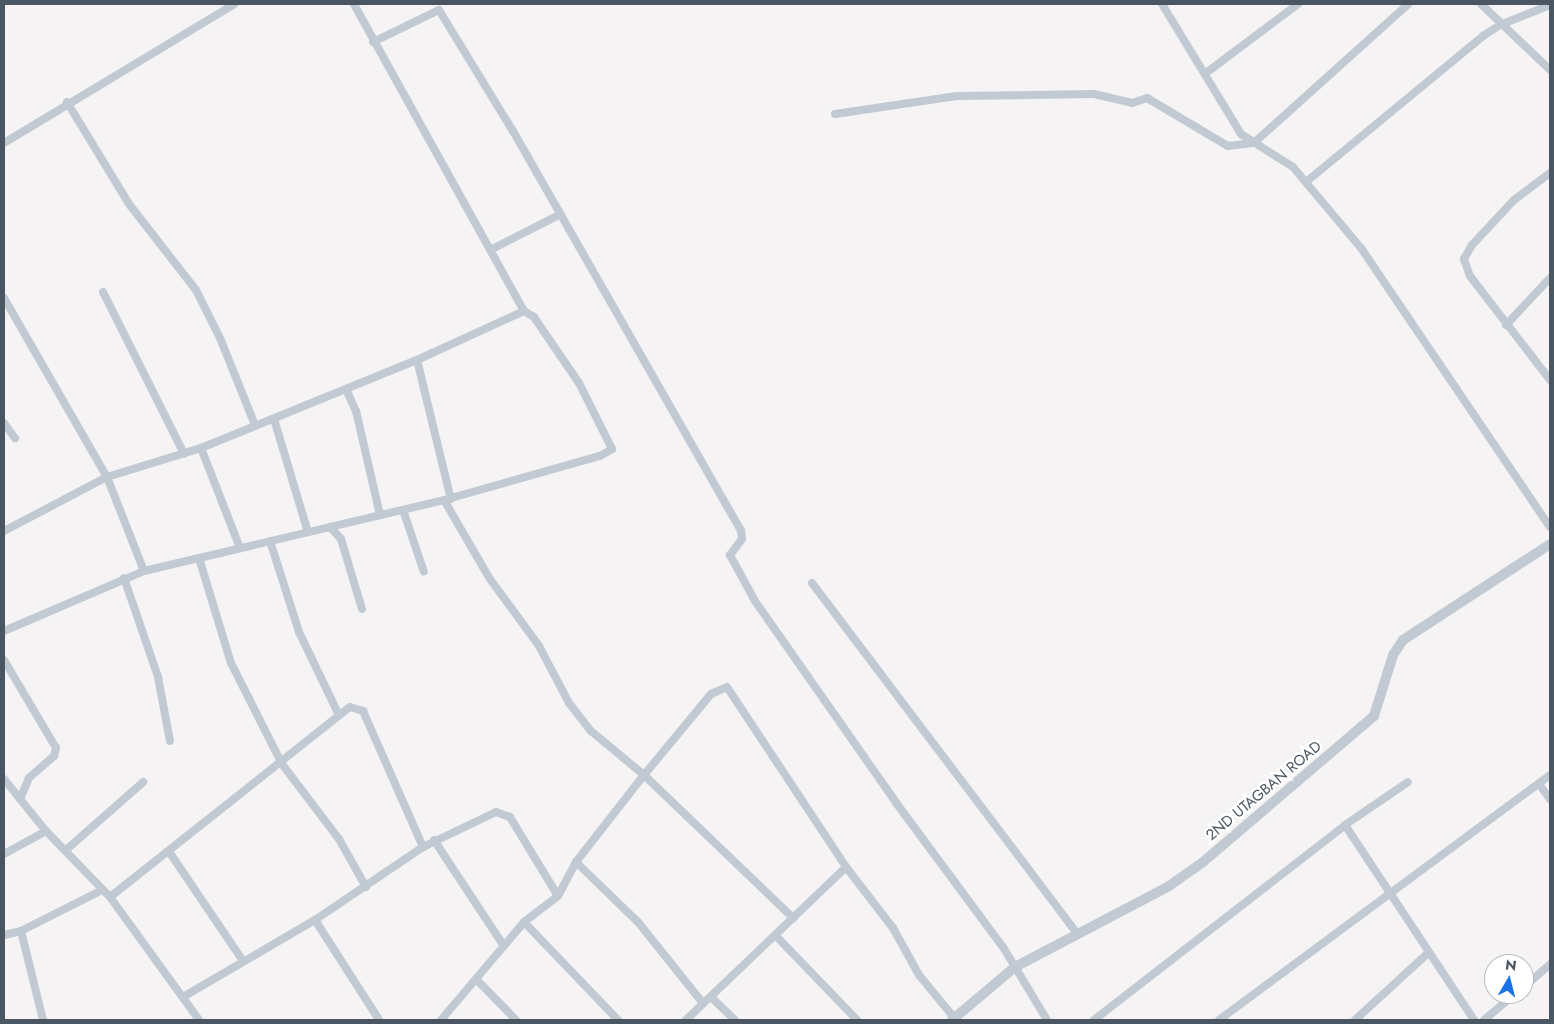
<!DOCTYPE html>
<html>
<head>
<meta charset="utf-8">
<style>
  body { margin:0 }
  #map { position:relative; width:1554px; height:1024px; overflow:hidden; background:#f5f3f3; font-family:Jost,sans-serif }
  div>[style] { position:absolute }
  .minor>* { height:8px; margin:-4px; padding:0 4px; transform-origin:4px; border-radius:4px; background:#c1cad2 }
  .tertiary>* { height:10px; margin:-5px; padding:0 5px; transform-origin:5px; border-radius:5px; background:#c1cad2 }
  span { translate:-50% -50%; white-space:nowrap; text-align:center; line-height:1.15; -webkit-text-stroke:5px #fff; paint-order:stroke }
  .street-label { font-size:15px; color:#4a5661 }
  .frame { position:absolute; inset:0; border:5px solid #4a5661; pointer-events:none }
  .north { position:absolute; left:1484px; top:954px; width:50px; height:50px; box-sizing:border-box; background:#fff; border:1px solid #b7bbc0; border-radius:50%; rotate:8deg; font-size:14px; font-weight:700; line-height:20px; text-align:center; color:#4a5661 }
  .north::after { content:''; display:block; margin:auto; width:18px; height:22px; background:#1a73e8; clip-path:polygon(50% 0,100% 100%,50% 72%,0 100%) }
</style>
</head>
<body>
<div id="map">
  <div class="minor">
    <i style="left:1162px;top:4px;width:152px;rotate:58.7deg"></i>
    <i style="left:1241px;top:134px;width:62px;rotate:32.4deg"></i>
    <i style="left:1293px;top:167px;width:106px;rotate:50deg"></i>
    <i style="left:1361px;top:248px;width:337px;rotate:55.9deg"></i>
    <i style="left:1481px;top:4px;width:95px;rotate:43.7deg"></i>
    <i style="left:373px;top:42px;width:73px;rotate:-25.9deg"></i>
    <i style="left:439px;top:10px;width:142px;rotate:58.6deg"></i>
    <i style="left:513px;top:131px;width:460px;rotate:60.3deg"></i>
    <i style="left:741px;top:530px;width:9px;rotate:84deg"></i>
    <i style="left:742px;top:539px;width:20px;rotate:127deg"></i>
    <i style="left:730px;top:555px;width:52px;rotate:61.5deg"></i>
    <i style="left:755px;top:601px;width:248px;rotate:55deg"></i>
    <i style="left:897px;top:804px;width:178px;rotate:53.5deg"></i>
    <i style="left:1003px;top:947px;width:85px;rotate:58.9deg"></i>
    <i style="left:1206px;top:73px;width:115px;rotate:-36.9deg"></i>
    <i style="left:67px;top:102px;width:119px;rotate:58.7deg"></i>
    <i style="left:129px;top:204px;width:109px;rotate:52.1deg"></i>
    <i style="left:196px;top:290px;width:54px;rotate:63.4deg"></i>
    <i style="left:220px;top:338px;width:94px;rotate:68.1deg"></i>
    <i style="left:835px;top:114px;width:123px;rotate:-8.4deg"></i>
    <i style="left:957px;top:96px;width:137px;rotate:-0.8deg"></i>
    <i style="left:1094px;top:94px;width:39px;rotate:13deg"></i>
    <i style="left:1132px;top:103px;width:16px;rotate:-18deg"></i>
    <i style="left:1147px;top:98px;width:94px;rotate:30.7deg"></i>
    <i style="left:1228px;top:146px;width:23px;rotate:-7deg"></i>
    <i style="left:1255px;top:142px;width:206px;rotate:-42deg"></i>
    <i style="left:4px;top:143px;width:269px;rotate:-31.1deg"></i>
    <i style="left:1550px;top:173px;width:45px;rotate:143.1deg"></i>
    <i style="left:1514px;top:200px;width:62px;rotate:133deg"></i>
    <i style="left:1472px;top:245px;width:16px;rotate:120deg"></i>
    <i style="left:1464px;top:259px;width:18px;rotate:71deg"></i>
    <i style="left:1470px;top:276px;width:131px;rotate:52.4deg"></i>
    <i style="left:1306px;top:182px;width:229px;rotate:-39.5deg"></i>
    <i style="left:1483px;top:36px;width:20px;rotate:-33deg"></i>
    <i style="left:1500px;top:25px;width:54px;rotate:-21.8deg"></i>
    <i style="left:492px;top:249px;width:77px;rotate:-26.9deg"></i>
    <i style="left:103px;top:292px;width:181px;rotate:63.4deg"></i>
    <i style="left:4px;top:298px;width:207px;rotate:60.1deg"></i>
    <i style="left:107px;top:477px;width:101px;rotate:68.5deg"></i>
    <i style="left:1506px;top:325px;width:64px;rotate:-46.9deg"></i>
    <i style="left:417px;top:360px;width:143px;rotate:76.3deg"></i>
    <i style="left:346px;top:389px;width:24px;rotate:66deg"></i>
    <i style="left:356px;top:411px;width:107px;rotate:77deg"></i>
    <i style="left:274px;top:419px;width:118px;rotate:73.3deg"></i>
    <i style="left:4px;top:423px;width:19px;rotate:54deg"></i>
    <i style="left:201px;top:448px;width:107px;rotate:68.7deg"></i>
    <i style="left:444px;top:500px;width:91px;rotate:59.8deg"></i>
    <i style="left:490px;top:579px;width:83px;rotate:53.8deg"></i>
    <i style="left:539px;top:646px;width:64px;rotate:62.2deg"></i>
    <i style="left:569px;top:703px;width:36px;rotate:52deg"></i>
    <i style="left:591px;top:731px;width:69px;rotate:39.7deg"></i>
    <i style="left:644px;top:775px;width:207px;rotate:43.8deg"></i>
    <i style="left:403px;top:510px;width:65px;rotate:71.3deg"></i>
    <i style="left:330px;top:527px;width:16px;rotate:47deg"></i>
    <i style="left:341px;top:539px;width:73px;rotate:73.3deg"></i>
    <i style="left:4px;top:531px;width:116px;rotate:-27.7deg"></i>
    <i style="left:107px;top:477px;width:98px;rotate:-17.1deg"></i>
    <i style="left:201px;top:448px;width:233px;rotate:-22.2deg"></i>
    <i style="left:417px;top:360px;width:118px;rotate:-24.6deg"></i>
    <i style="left:270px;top:541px;width:96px;rotate:72.3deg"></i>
    <i style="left:299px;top:632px;width:92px;rotate:64.3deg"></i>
    <i style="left:199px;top:558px;width:110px;rotate:73.1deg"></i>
    <i style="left:231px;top:663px;width:113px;rotate:63.2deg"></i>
    <i style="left:282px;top:764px;width:94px;rotate:52.8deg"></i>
    <i style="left:339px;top:839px;width:55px;rotate:60.6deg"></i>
    <i style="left:124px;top:578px;width:105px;rotate:71deg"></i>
    <i style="left:158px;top:677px;width:65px;rotate:79.4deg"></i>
    <i style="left:812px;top:583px;width:439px;rotate:52.9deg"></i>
    <i style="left:4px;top:631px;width:152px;rotate:-23.2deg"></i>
    <i style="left:144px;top:571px;width:308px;rotate:-13.3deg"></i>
    <i style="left:444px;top:500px;width:162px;rotate:-15.8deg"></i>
    <i style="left:600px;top:456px;width:14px;rotate:-30deg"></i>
    <i style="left:612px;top:449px;width:74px;rotate:-116.6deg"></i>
    <i style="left:579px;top:383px;width:80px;rotate:-124.3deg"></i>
    <i style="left:534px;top:317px;width:12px;rotate:-149deg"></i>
    <i style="left:524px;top:311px;width:351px;rotate:-119deg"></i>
    <i style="left:4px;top:660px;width:102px;rotate:59.4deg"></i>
    <i style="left:56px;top:748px;width:8px;rotate:104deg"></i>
    <i style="left:54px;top:756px;width:33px;rotate:139deg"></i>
    <i style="left:29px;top:778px;width:23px;rotate:113deg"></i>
    <i style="left:4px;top:779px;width:67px;rotate:51.1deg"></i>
    <i style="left:46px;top:831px;width:92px;rotate:45.9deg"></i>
    <i style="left:110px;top:897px;width:152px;rotate:54.1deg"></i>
    <i style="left:1539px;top:784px;width:19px;rotate:54deg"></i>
    <i style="left:1345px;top:825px;width:234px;rotate:56.5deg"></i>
    <i style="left:434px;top:840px;width:127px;rotate:56.6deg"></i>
    <i style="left:66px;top:850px;width:103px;rotate:-41.4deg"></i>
    <i style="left:170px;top:853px;width:130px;rotate:55.9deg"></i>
    <i style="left:4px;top:854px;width:48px;rotate:-28.7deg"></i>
    <i style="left:576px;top:862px;width:86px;rotate:44.1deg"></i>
    <i style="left:638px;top:922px;width:104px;rotate:51.3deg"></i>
    <i style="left:110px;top:897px;width:306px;rotate:-38.4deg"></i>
    <i style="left:350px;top:707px;width:14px;rotate:17deg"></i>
    <i style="left:363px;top:711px;width:149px;rotate:66.2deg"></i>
    <i style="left:315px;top:920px;width:117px;rotate:57.3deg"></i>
    <i style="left:524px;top:922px;width:136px;rotate:46.2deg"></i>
    <i style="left:21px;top:931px;width:92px;rotate:76.1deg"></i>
    <i style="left:4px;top:935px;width:17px;rotate:-13deg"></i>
    <i style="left:21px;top:931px;width:91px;rotate:-26.8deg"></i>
    <i style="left:776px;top:936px;width:117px;rotate:46deg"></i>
    <i style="left:476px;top:979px;width:57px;rotate:45.7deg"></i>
    <i style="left:1524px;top:987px;width:35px;rotate:-41deg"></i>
    <i style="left:183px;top:997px;width:153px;rotate:-30.3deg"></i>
    <i style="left:315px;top:920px;width:130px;rotate:-34.1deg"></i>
    <i style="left:423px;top:847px;width:81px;rotate:-25.6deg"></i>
    <i style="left:496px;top:812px;width:15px;rotate:20deg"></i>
    <i style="left:510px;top:817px;width:92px;rotate:58.7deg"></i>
    <i style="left:711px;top:997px;width:33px;rotate:44deg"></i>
    <i style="left:441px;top:1020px;width:128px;rotate:-49.7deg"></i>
    <i style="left:524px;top:922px;width:43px;rotate:-37.4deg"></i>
    <i style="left:558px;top:896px;width:38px;rotate:-62deg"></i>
    <i style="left:576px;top:862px;width:110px;rotate:-52deg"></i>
    <i style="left:644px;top:775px;width:105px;rotate:-50.4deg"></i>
    <i style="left:711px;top:694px;width:17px;rotate:-24deg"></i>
    <i style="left:727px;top:687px;width:216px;rotate:56.5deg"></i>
    <i style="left:846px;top:867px;width:77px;rotate:52.4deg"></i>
    <i style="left:893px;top:928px;width:54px;rotate:61deg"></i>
    <i style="left:919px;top:975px;width:58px;rotate:50.6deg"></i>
    <i style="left:686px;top:1020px;width:221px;rotate:-43.7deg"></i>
    <i style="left:1094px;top:1020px;width:318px;rotate:-37.8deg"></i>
    <i style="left:1345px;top:825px;width:76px;rotate:-34.3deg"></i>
    <i style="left:1219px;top:1020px;width:412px;rotate:-36.5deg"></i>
    <i style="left:1355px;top:1020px;width:98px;rotate:-42.5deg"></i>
    <i style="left:1484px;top:1020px;width:40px;rotate:-40deg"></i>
  </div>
  <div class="tertiary">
    <i style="left:952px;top:1020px;width:82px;rotate:-40.1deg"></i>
    <i style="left:1015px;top:967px;width:174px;rotate:-27.7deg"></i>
    <i style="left:1169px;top:886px;width:42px;rotate:-35.2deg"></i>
    <i style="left:1203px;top:862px;width:225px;rotate:-40.5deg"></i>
    <i style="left:1374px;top:716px;width:64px;rotate:-72.7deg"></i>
    <i style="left:1393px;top:655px;width:18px;rotate:-56deg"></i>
    <i style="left:1403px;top:640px;width:176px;rotate:-33.1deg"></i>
  </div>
  <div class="street-label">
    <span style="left:1264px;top:791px;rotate:-40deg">2ND UTAGBAN ROAD</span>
  </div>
  <div class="frame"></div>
  <div class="north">N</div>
</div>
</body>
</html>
